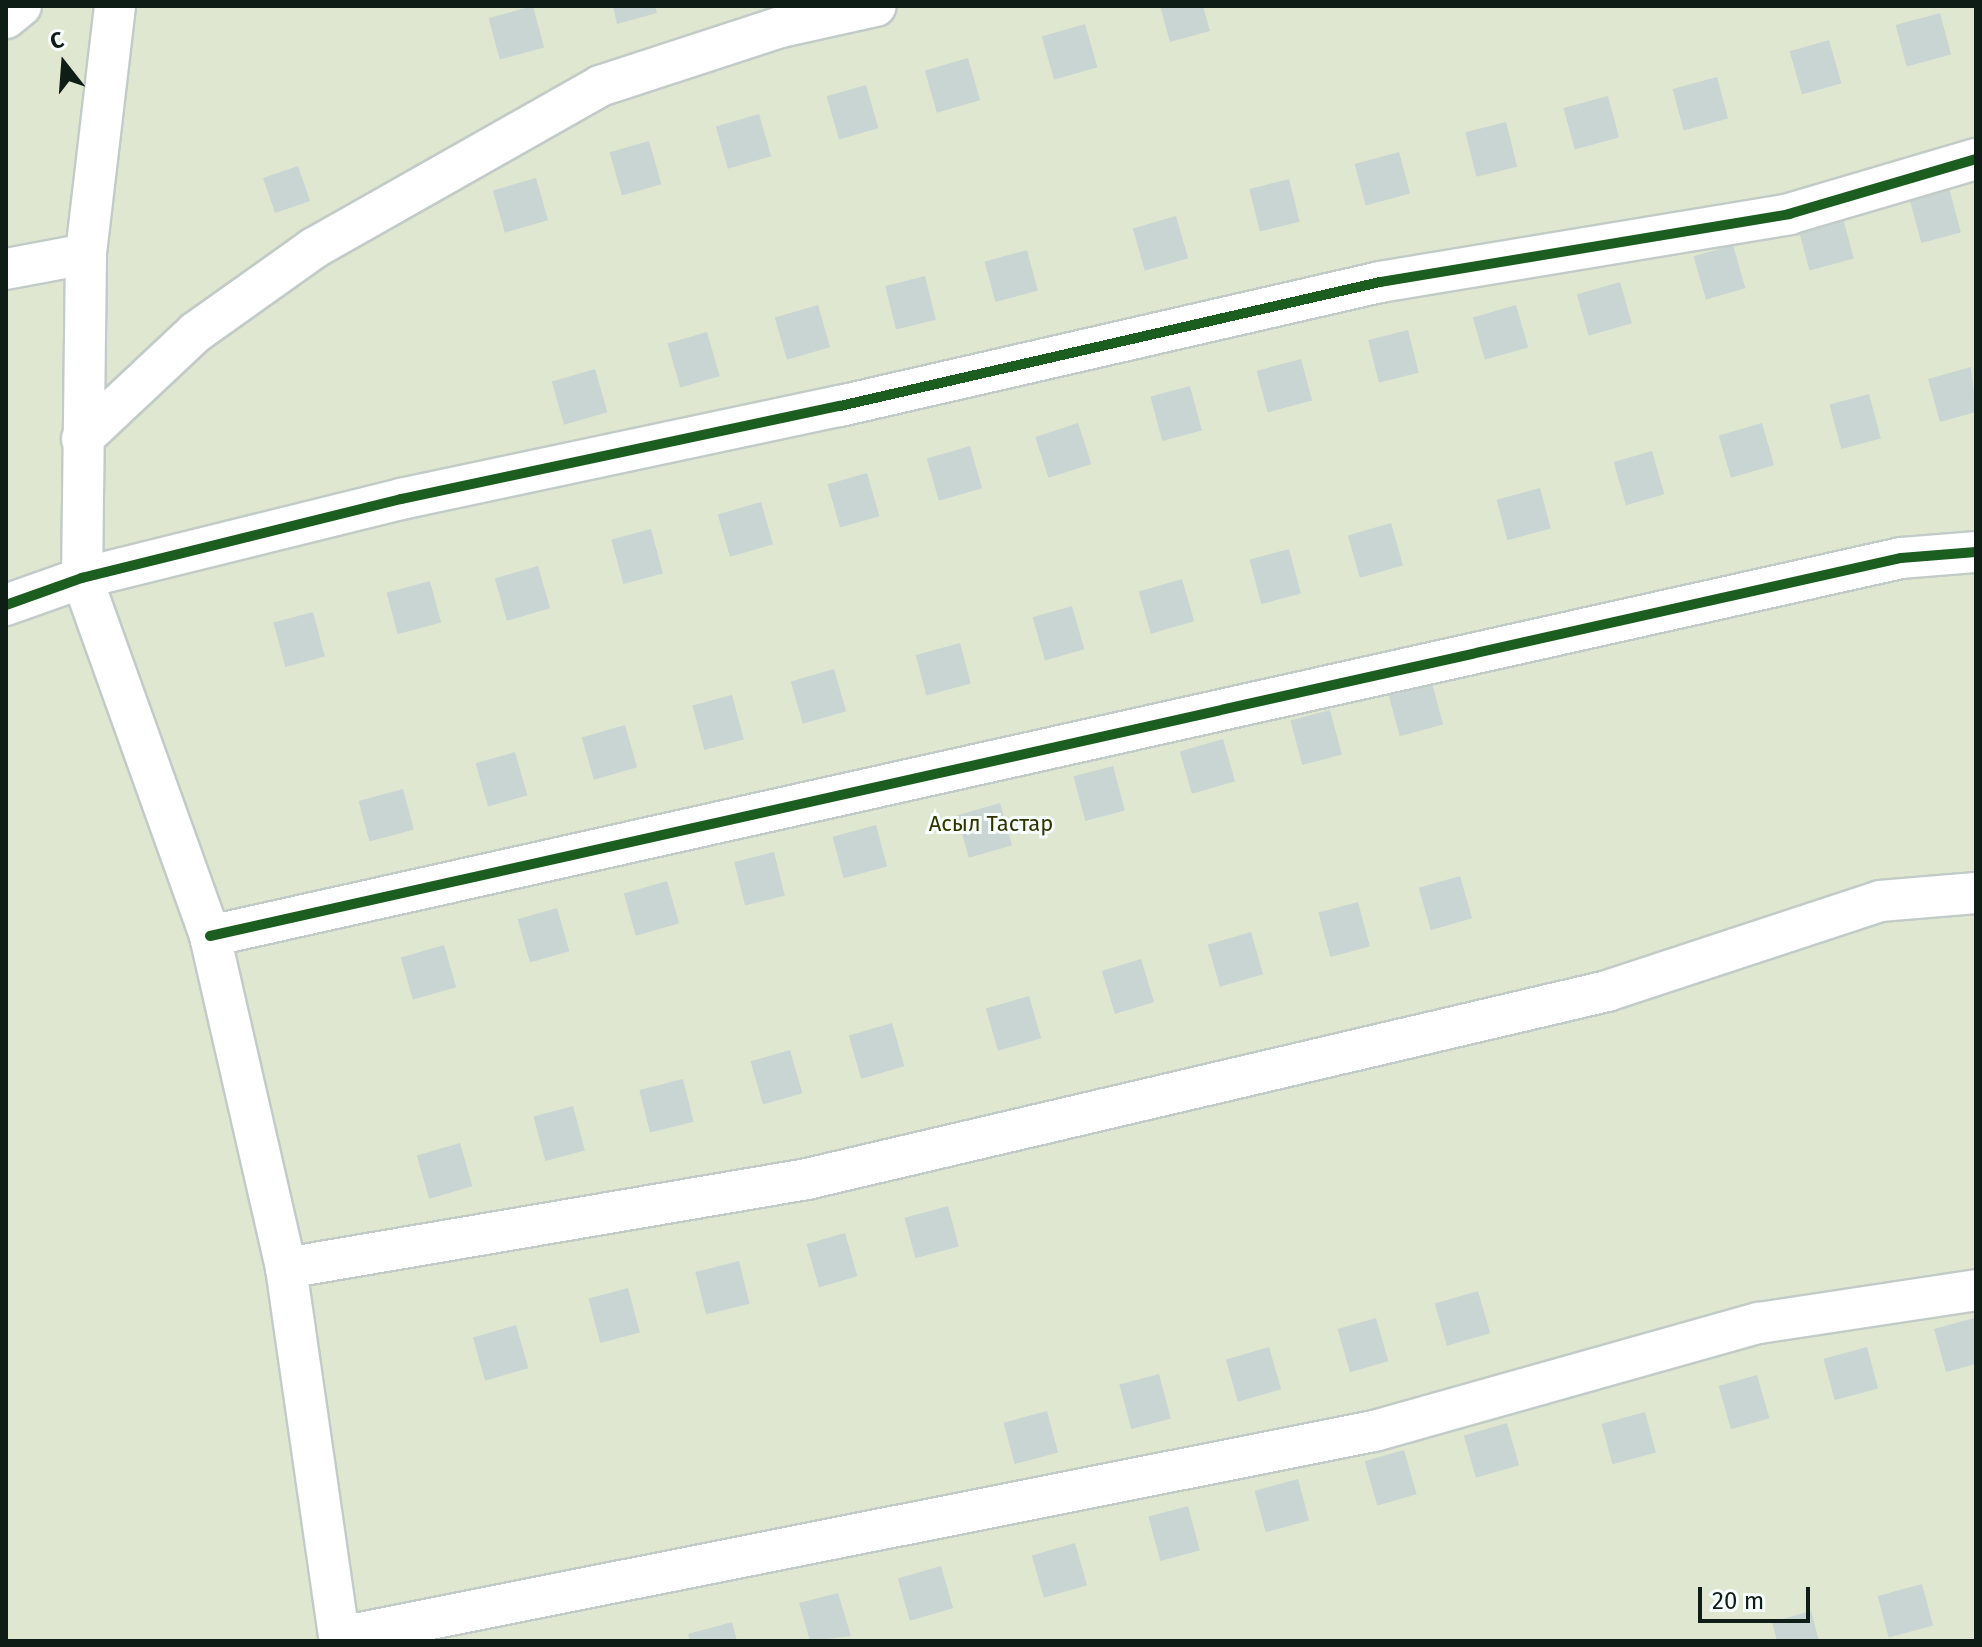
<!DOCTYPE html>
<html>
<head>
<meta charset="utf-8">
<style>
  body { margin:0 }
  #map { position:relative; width:1982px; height:1647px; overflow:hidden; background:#f7fcfa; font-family:"Fira Sans",sans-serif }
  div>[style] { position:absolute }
  .green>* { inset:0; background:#e0e7d0; transform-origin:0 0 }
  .building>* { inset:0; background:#c8d5d3; transform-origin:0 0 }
  .roads { filter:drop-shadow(2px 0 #c2cbc7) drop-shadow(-2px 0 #c2cbc7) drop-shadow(0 2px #c2cbc7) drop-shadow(0 -2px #c2cbc7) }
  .minor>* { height:40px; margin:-20px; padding:0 20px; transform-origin:20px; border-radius:20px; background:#fefffe }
  .cycleway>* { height:10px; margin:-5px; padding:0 5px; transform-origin:5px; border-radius:5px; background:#1b5e20 }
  span { translate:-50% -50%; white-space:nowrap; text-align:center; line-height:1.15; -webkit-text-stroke:6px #f6fdfa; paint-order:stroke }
  .park-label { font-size:22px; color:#2e3501 }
  .frame { position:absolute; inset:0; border:8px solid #0f1d17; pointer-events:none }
  .north { position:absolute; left:24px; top:24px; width:80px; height:80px; -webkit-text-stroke:6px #f6fdfa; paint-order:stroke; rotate:343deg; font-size:22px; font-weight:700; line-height:32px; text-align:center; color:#0f1d17 }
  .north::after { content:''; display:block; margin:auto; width:28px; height:36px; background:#0f1d17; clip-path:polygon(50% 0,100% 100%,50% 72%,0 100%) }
  .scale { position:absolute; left:1698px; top:1587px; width:112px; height:36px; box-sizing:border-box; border:4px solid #0f1d17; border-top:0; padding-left:10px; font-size:24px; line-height:28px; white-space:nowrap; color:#0f1d17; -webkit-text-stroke:6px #f6fdfa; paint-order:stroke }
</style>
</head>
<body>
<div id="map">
  <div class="green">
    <i style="left:6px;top:6px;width:1970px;height:1635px"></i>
  </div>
  <div class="building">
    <i style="left:533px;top:6px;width:43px;height:46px;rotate:75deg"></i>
    <i style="clip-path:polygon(613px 6px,655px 6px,657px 13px,617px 24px)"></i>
    <i style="clip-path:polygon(1160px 6px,1203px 6px,1210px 31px,1170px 42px)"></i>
    <i style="left:1940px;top:13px;width:43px;height:46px;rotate:75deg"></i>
    <i style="left:1085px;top:24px;width:45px;height:45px;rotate:74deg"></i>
    <i style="left:1829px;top:40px;width:45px;height:41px;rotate:74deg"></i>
    <i style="left:968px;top:58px;width:44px;height:45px;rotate:74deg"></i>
    <i style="left:1717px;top:77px;width:43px;height:46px;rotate:75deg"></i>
    <i style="left:866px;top:85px;width:45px;height:41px;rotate:74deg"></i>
    <i style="left:1608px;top:96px;width:43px;height:46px;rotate:75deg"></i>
    <i style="left:759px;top:114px;width:44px;height:45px;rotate:74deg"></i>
    <i style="left:1506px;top:122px;width:46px;height:42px;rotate:76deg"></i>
    <i style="left:649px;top:141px;width:45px;height:41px;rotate:74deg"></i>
    <i style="left:1399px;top:152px;width:43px;height:46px;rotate:75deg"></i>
    <i style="left:298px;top:166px;width:37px;height:37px;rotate:71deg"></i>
    <i style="left:536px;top:178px;width:44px;height:45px;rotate:74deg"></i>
    <i style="left:1289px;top:179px;width:44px;height:41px;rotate:76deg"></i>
    <i style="left:1949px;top:188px;width:46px;height:41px;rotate:75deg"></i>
    <i style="left:1176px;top:216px;width:44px;height:45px;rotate:74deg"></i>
    <i style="left:1843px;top:218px;width:42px;height:46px;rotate:75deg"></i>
    <i style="left:1733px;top:245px;width:45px;height:41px;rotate:74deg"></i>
    <i style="left:1027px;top:250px;width:42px;height:44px;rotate:75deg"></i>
    <i style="left:925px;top:276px;width:45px;height:41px;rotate:76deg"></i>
    <i style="left:1620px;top:282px;width:43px;height:45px;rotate:74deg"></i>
    <i style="left:818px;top:305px;width:44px;height:45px;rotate:74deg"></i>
    <i style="left:1516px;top:305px;width:44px;height:45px;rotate:74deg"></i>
    <i style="left:1408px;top:330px;width:44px;height:41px;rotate:76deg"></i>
    <i style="left:707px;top:332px;width:46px;height:41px;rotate:74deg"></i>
    <i style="left:1301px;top:359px;width:43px;height:46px;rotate:75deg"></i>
    <i style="clip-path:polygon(1971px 367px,1976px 412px,1940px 422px,1928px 379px)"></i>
    <i style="left:595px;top:369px;width:45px;height:45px;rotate:74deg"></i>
    <i style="left:1190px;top:386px;width:46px;height:41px;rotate:75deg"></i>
    <i style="left:1869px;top:394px;width:46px;height:41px;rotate:75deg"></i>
    <i style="left:1078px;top:423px;width:43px;height:45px;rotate:72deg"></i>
    <i style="left:1762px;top:423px;width:44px;height:45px;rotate:74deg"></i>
    <i style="left:970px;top:446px;width:44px;height:45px;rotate:74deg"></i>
    <i style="left:1652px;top:451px;width:45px;height:40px;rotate:74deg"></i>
    <i style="left:867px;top:473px;width:45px;height:41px;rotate:74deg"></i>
    <i style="left:1540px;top:488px;width:42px;height:45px;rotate:75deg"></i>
    <i style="left:761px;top:502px;width:44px;height:45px;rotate:74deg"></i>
    <i style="left:1391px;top:523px;width:44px;height:45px;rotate:74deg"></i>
    <i style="left:651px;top:529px;width:46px;height:41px;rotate:75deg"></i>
    <i style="left:1289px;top:549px;width:46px;height:41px;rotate:75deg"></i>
    <i style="left:538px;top:566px;width:44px;height:45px;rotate:74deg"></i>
    <i style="left:1182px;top:579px;width:44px;height:45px;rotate:74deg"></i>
    <i style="left:430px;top:581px;width:43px;height:45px;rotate:75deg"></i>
    <i style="left:1072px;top:606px;width:45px;height:41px;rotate:74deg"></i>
    <i style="left:313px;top:612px;width:46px;height:41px;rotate:75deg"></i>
    <i style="left:960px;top:643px;width:42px;height:46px;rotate:75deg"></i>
    <i style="left:834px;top:669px;width:44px;height:45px;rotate:74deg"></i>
    <i style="left:1432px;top:683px;width:43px;height:45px;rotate:75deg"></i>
    <i style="left:732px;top:695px;width:46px;height:41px;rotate:75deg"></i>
    <i style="left:1330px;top:710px;width:46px;height:41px;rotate:75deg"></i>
    <i style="left:625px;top:725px;width:44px;height:45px;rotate:74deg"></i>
    <i style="left:1223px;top:739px;width:44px;height:45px;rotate:74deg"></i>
    <i style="left:515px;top:752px;width:45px;height:41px;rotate:74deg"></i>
    <i style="left:1113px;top:766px;width:46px;height:41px;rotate:75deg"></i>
    <i style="left:403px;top:789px;width:42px;height:46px;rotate:75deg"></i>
    <i style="left:1000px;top:803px;width:44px;height:45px;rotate:74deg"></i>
    <i style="left:876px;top:825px;width:43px;height:45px;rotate:75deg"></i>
    <i style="left:774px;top:852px;width:45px;height:41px;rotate:76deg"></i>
    <i style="left:1460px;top:876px;width:44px;height:43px;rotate:74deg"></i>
    <i style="left:667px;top:881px;width:44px;height:45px;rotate:74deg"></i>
    <i style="left:1358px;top:902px;width:46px;height:41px;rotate:75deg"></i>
    <i style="left:557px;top:908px;width:45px;height:41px;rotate:74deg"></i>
    <i style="left:1251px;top:932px;width:44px;height:45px;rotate:74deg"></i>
    <i style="left:444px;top:945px;width:44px;height:45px;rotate:74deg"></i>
    <i style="left:1141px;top:959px;width:45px;height:41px;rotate:73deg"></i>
    <i style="left:1029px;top:996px;width:44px;height:45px;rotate:74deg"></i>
    <i style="left:892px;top:1023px;width:45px;height:45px;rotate:74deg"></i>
    <i style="left:790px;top:1050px;width:45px;height:41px;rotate:74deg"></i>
    <i style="left:683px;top:1079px;width:44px;height:45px;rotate:76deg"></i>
    <i style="left:573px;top:1106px;width:46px;height:41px;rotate:75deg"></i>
    <i style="left:460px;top:1143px;width:45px;height:45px;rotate:74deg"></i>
    <i style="left:948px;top:1206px;width:42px;height:45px;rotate:75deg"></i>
    <i style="left:845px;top:1233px;width:45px;height:40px;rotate:74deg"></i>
    <i style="left:739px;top:1261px;width:44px;height:45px;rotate:76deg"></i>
    <i style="left:628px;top:1288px;width:46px;height:41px;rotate:75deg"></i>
    <i style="left:1478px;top:1291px;width:44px;height:45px;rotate:74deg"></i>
    <i style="left:1376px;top:1318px;width:45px;height:40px;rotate:74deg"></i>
    <i style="clip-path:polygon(1974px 1318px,1976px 1364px,1946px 1372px,1934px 1329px)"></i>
    <i style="left:516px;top:1325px;width:45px;height:45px;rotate:74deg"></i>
    <i style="left:1269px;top:1347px;width:44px;height:45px;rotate:74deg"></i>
    <i style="left:1867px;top:1347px;width:43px;height:45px;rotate:75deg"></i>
    <i style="left:1159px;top:1374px;width:46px;height:41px;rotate:75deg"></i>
    <i style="left:1757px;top:1375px;width:45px;height:40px;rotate:74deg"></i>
    <i style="left:1047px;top:1411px;width:43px;height:45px;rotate:75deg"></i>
    <i style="left:1645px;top:1412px;width:42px;height:45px;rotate:75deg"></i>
    <i style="left:1507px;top:1423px;width:44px;height:45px;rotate:74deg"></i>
    <i style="left:1404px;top:1450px;width:46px;height:41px;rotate:74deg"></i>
    <i style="left:1298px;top:1479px;width:43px;height:45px;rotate:75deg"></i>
    <i style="left:1188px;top:1506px;width:46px;height:41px;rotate:75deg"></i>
    <i style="left:1075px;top:1543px;width:44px;height:45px;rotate:74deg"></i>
    <i style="left:941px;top:1566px;width:44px;height:45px;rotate:74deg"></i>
    <i style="left:1922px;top:1584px;width:43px;height:46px;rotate:75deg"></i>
    <i style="clip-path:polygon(838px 1593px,851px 1636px,810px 1641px,799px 1603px)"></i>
    <i style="clip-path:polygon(1811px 1611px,1819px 1641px,1777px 1641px,1772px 1622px)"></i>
    <i style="clip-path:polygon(732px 1622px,737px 1641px,690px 1641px,688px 1634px)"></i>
  </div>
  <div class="roads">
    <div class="minor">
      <i style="left:115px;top:6px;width:250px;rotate:96.7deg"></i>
      <i style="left:86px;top:254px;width:324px;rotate:90.7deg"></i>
      <i style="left:82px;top:578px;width:380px;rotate:70.3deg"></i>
      <i style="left:210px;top:936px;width:341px;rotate:77.1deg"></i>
      <i style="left:286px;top:1268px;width:377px;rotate:81.8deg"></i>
      <i style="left:6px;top:18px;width:19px;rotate:-39deg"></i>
      <i style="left:6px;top:269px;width:81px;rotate:-10.6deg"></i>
      <i style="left:82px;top:439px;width:156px;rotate:-43.2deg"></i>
      <i style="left:196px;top:332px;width:145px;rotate:-35.4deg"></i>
      <i style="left:314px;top:248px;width:329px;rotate:-29.5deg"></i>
      <i style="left:600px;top:86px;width:190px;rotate:-18.1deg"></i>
      <i style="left:781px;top:27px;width:97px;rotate:-12.5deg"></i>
      <i style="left:6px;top:605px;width:81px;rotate:-19.6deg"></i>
      <i style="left:82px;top:578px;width:329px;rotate:-13.9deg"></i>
      <i style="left:401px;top:499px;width:449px;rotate:-12deg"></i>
      <i style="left:840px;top:406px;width:554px;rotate:-12.93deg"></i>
      <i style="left:1380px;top:282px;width:415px;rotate:-9.4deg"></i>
      <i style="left:1789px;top:214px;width:195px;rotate:-16.4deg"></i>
      <i style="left:210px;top:936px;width:1733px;rotate:-12.6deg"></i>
      <i style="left:1901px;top:558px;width:75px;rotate:-4.6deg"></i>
      <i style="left:286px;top:1268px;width:529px;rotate:-9.69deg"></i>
      <i style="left:807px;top:1179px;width:822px;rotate:-13.22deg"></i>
      <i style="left:1607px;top:991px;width:287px;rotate:-18.2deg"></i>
      <i style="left:1880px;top:901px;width:96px;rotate:-4.8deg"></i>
      <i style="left:340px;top:1637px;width:1054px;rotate:-11.27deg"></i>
      <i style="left:1374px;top:1431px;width:400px;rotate:-15.7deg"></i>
      <i style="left:1759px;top:1323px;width:219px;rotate:-8.6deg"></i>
    </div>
  </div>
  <div class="cycleway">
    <i style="left:6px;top:605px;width:81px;rotate:-19.6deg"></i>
    <i style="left:82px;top:578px;width:329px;rotate:-13.9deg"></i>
    <i style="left:401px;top:499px;width:449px;rotate:-12deg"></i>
    <i style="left:840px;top:406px;width:554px;rotate:-12.93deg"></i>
    <i style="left:1380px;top:282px;width:415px;rotate:-9.4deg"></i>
    <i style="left:1789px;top:214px;width:195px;rotate:-16.4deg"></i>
    <i style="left:210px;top:936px;width:1733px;rotate:-12.6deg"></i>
    <i style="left:1901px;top:558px;width:75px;rotate:-4.6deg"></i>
  </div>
  <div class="park-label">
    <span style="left:991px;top:824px">Асыл Тастар</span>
  </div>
  <div class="frame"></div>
  <div class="north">С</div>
  <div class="scale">20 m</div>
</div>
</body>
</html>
